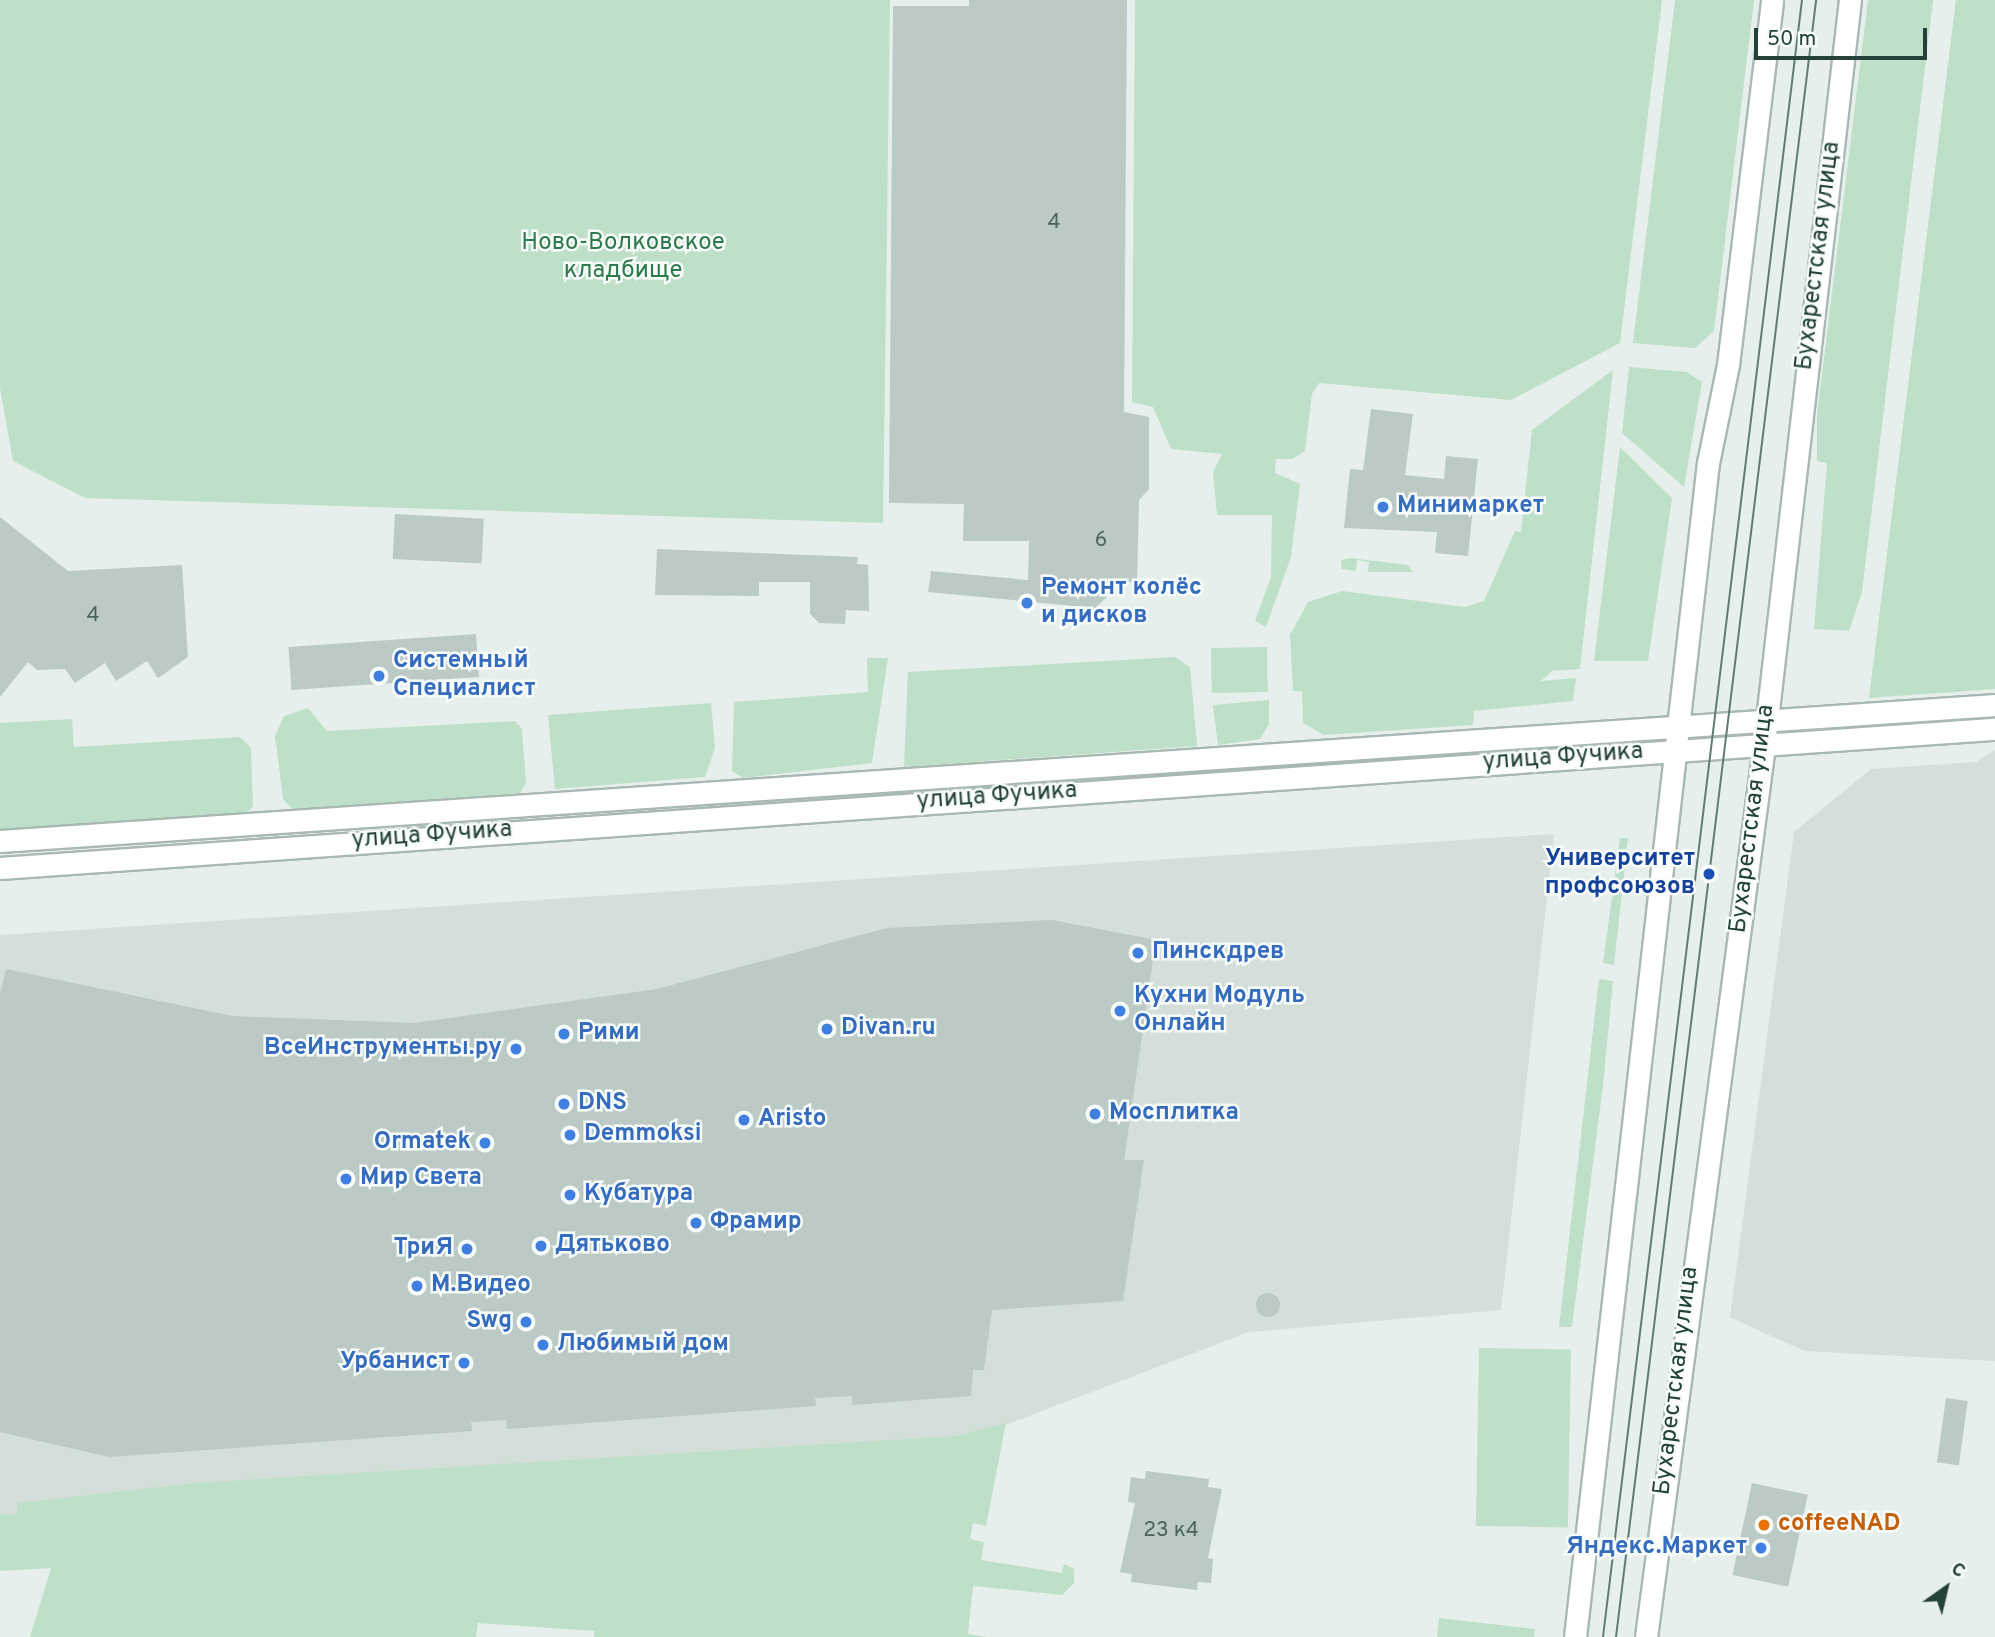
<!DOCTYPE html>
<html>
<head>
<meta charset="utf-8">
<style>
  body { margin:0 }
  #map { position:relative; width:1995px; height:1637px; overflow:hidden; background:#e6efeb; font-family:Overpass,sans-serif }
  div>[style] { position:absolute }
  .built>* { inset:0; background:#d4dfda }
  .green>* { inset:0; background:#bfe0c8; transform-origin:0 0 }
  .building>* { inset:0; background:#bbcac4; transform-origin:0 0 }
  .round { border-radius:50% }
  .roads { filter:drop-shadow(2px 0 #a8b8b2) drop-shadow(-2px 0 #a8b8b2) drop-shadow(0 2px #a8b8b2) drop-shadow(0 -2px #a8b8b2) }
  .street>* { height:21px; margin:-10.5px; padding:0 10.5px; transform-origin:10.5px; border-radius:10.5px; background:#fff }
  .secondary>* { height:21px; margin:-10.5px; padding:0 10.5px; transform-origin:10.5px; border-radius:10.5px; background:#fff }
  .tram>* { height:2px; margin:-1px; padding:0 1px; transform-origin:1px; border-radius:1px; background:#5f7d75 }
  .dots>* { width:19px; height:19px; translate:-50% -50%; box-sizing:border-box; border:4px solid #f7fbf9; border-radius:50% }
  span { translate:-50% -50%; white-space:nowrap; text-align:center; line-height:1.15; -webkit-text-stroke:5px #f7fbf9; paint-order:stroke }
  .number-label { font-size:21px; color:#4a645c }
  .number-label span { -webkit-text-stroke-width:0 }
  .park-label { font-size:24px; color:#2d7a4b }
  .street-label { font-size:24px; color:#24423a }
  .shop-label { font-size:24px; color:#366cbe; font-weight:700 }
  .left { translate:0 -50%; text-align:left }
  .right { translate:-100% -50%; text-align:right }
  .transit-label { font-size:24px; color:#164399; font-weight:700 }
  .food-label { font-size:24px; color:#c56008; font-weight:700 }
  .north { position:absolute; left:1911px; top:1553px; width:70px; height:70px; -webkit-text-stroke:5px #f7fbf9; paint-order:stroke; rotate:34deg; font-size:19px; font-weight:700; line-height:28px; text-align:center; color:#24423a }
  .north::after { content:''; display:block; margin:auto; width:24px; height:32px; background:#24423a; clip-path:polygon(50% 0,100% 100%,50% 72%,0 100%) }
  .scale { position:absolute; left:1754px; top:28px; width:173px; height:32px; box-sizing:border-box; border:4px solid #24423a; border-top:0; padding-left:9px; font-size:21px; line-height:24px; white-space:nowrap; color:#24423a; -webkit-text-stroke:5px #f7fbf9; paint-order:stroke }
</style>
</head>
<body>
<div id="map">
  <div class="built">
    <i style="clip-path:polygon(1995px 750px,1995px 1361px,1804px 1351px,1730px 1317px,1794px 832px,1871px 769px,1976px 762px)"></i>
    <i style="clip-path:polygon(1554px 834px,1501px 1310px,1249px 1332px,961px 1442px,0 1534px,0 935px)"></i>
  </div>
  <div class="green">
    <i style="clip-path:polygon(0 0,890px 0,883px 523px,85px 498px,13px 461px,0 388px)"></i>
    <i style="clip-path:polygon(1135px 0,1662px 0,1620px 343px,1511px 400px,1319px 383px,1312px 394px,1305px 451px,1293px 459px,1276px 459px,1275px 473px,1300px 484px,1291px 557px,1266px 627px,1255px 621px,1271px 577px,1272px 515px,1217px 515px,1213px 472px,1222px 454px,1171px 449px,1153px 407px,1132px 402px)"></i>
    <i style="clip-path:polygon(1675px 0,1754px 0,1714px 331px,1695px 348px,1633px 343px)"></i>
    <i style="clip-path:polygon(1868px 0,1933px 0,1862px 592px,1849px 631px,1814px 629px,1827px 463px,1817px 461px,1817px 415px)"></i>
    <i style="clip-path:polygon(1956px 0,1995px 0,1995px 689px,1869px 698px)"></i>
    <i style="clip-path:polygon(1629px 367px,1687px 372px,1702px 382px,1684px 487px,1622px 433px)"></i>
    <i style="clip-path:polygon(1613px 370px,1580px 669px,1552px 671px,1541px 681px,1576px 678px,1573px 701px,1474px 711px,1473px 725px,1324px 735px,1303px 723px,1302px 691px,1293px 691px,1290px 635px,1308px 602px,1342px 591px,1465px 607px,1484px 601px,1515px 531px,1521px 532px,1532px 430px)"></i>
    <i style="clip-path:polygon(1620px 447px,1672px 498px,1648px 661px,1594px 661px)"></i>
    <i style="clip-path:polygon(1350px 558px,1408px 565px,1413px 572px,1368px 572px,1369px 562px,1357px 560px,1356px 571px,1342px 569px,1341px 560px)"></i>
    <i style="left:1267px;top:647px;width:45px;height:56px;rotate:89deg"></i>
    <i style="clip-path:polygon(1175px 657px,1190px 667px,1197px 746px,904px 767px,908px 672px)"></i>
    <i style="clip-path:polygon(867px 658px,888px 658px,872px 763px,743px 778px,732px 771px,734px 702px,868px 692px)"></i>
    <i style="clip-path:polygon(1269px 700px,1269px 724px,1260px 739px,1218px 745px,1213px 705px)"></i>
    <i style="clip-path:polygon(711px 703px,715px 748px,705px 777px,555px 789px,548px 715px)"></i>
    <i style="clip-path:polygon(308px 708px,327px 731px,515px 721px,522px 729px,526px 783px,520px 793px,292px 809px,283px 799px,275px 736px,284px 716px)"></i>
    <i style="clip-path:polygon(72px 719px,74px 747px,240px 737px,251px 748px,253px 806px,247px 813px,0 830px,0 723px)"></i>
    <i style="clip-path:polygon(1620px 838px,1628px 838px,1614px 965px,1603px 963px)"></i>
    <i style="clip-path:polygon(1599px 979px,1613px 981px,1603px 1085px,1572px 1327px,1559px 1327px)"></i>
    <i style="left:1479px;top:1348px;width:92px;height:178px;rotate:1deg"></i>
    <i style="clip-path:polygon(1006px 1423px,986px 1526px,973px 1523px,970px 1539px,984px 1542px,981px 1560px,1062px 1573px,1064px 1564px,1074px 1569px,1074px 1583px,1062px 1595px,973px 1586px,968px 1634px,987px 1637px,594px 1637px,594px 1631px,478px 1623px,476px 1637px,30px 1637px,51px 1568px,0 1571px,0 1514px,16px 1515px,18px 1503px,195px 1483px,957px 1436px)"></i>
    <i style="clip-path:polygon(1439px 1618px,1535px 1629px,1534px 1637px,1437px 1637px)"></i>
  </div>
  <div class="building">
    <i style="clip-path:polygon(969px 0,1127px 0,1124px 412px,1149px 417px,1149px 489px,1139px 500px,1137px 582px,1107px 582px,1107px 597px,1095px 608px,928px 592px,931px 571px,1028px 580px,1029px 541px,963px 541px,964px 504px,889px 503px,893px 6px,969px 6px)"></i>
    <i style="clip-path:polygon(1371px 409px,1413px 414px,1405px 475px,1444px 479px,1446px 456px,1478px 459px,1468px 556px,1435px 553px,1437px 532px,1344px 528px,1350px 469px,1363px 470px)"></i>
    <i style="left:395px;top:514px;width:89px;height:45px;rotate:3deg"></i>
    <i style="clip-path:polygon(0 517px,68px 571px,182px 565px,188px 657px,158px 678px,147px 661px,116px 681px,105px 663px,75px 683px,65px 669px,37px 670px,28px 662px,0 697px)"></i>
    <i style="clip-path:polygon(657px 549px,858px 557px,857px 564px,868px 565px,869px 611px,846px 610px,845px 624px,819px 623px,810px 614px,810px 582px,759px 582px,759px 596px,655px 595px)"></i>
    <i style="left:476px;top:634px;width:43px;height:188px;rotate:86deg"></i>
    <i style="clip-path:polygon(1052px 920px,1156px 940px,1124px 1160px,1144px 1160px,1123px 1301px,992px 1310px,984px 1370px,973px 1370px,971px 1396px,852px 1405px,852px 1396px,815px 1398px,816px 1406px,507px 1429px,506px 1420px,471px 1422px,472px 1431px,109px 1457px,0 1432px,0 994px,6px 969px,232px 1016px,414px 1023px,657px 989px,887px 928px)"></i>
    <i class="round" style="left:1256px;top:1293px;width:24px;height:24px"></i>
    <i style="left:1946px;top:1398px;width:22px;height:65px;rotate:8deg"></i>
    <i style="clip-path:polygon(1146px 1471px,1209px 1479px,1208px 1487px,1222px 1489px,1208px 1558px,1213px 1559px,1211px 1583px,1198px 1582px,1197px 1590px,1131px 1582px,1132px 1574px,1120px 1572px,1135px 1503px,1128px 1502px,1131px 1477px,1145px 1479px)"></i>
    <i style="left:1752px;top:1483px;width:57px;height:94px;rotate:12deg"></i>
  </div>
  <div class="roads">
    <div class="street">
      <i style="left:0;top:841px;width:2000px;rotate:-3.9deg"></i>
      <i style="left:0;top:868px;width:2000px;rotate:-3.99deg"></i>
    </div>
    <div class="secondary">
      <i style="left:1575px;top:1637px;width:1182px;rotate:-83.54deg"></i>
      <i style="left:1708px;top:463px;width:100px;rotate:-78.5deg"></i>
      <i style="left:1728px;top:365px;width:368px;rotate:-83.1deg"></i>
      <i style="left:1646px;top:1637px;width:900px;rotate:-82.46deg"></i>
      <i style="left:1764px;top:745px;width:750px;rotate:-83.42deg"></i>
    </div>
  </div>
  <div class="tram">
    <i style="left:1603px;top:1637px;width:1649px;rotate:-83.07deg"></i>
    <i style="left:1616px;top:1637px;width:1649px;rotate:-83.03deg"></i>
  </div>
  <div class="dots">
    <i style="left:1383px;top:507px;background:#3f7fe0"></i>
    <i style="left:1027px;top:603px;background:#3f7fe0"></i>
    <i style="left:379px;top:676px;background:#3f7fe0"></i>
    <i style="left:1709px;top:874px;background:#1a4fb4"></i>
    <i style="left:1138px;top:953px;background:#3f7fe0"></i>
    <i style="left:1120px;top:1011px;background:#3f7fe0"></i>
    <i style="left:827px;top:1029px;background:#3f7fe0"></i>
    <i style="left:564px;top:1034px;background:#3f7fe0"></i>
    <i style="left:516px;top:1049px;background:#3f7fe0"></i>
    <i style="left:564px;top:1104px;background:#3f7fe0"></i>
    <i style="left:1095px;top:1114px;background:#3f7fe0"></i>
    <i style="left:744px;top:1120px;background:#3f7fe0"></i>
    <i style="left:570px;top:1135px;background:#3f7fe0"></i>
    <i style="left:485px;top:1143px;background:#3f7fe0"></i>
    <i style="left:346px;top:1179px;background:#3f7fe0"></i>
    <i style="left:570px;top:1195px;background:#3f7fe0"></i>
    <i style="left:696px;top:1223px;background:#3f7fe0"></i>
    <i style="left:541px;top:1246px;background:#3f7fe0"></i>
    <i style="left:467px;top:1249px;background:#3f7fe0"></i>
    <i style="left:417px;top:1286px;background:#3f7fe0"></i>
    <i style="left:526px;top:1322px;background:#3f7fe0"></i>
    <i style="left:543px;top:1345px;background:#3f7fe0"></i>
    <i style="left:464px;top:1363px;background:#3f7fe0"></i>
    <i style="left:1764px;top:1525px;background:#e8710a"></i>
    <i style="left:1761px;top:1548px;background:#3f7fe0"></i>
  </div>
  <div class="number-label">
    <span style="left:1054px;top:223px">4</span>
    <span style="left:1101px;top:541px">6</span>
    <span style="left:93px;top:616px">4</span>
    <span style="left:1171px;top:1531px">23 к4</span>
  </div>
  <div class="park-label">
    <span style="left:623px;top:258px">Ново-Волковское<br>кладбище</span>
  </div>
  <div class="street-label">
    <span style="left:1819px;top:256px;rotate:-83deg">Бухарестская улица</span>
    <span style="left:1563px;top:758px;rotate:-4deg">улица Фучика</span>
    <span style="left:997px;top:797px;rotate:-4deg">улица Фучика</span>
    <span style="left:1753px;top:819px;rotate:-83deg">Бухарестская улица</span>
    <span style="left:432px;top:836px;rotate:-4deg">улица Фучика</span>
    <span style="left:1677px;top:1381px;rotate:-83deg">Бухарестская улица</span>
  </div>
  <div class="shop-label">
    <span class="left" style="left:1397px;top:507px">Минимаркет</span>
    <span class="left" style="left:1041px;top:603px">Ремонт колёс<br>и дисков</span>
    <span class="left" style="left:393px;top:676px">Системный<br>Специалист</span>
    <span class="left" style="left:1152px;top:953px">Пинскдрев</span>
    <span class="left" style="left:1134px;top:1011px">Кухни Модуль<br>Онлайн</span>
    <span class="left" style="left:841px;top:1029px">Divan.ru</span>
    <span class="left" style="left:578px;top:1034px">Рими</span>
    <span class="right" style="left:502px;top:1049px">ВсеИнструменты.ру</span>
    <span class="left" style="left:578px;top:1104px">DNS</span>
    <span class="left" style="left:1109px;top:1114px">Мосплитка</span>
    <span class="left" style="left:758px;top:1120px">Aristo</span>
    <span class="left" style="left:584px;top:1135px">Demmoksi</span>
    <span class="right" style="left:471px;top:1143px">Ormatek</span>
    <span class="left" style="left:360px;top:1179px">Мир Света</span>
    <span class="left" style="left:584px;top:1195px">Кубатура</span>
    <span class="left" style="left:710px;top:1223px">Фрамир</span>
    <span class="left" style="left:555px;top:1246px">Дятьково</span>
    <span class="right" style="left:453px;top:1249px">ТриЯ</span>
    <span class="left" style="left:431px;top:1286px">М.Видео</span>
    <span class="right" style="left:512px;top:1322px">Swg</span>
    <span class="left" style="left:557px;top:1345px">Любимый дом</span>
    <span class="right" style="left:450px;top:1363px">Урбанист</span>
    <span class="right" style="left:1747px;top:1548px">Яндекс.Маркет</span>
  </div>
  <div class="transit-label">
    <span class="right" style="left:1695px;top:874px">Университет<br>профсоюзов</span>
  </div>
  <div class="food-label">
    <span class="left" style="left:1778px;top:1525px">coffeeNAD</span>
  </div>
  <div class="north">С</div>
  <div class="scale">50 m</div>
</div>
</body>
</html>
